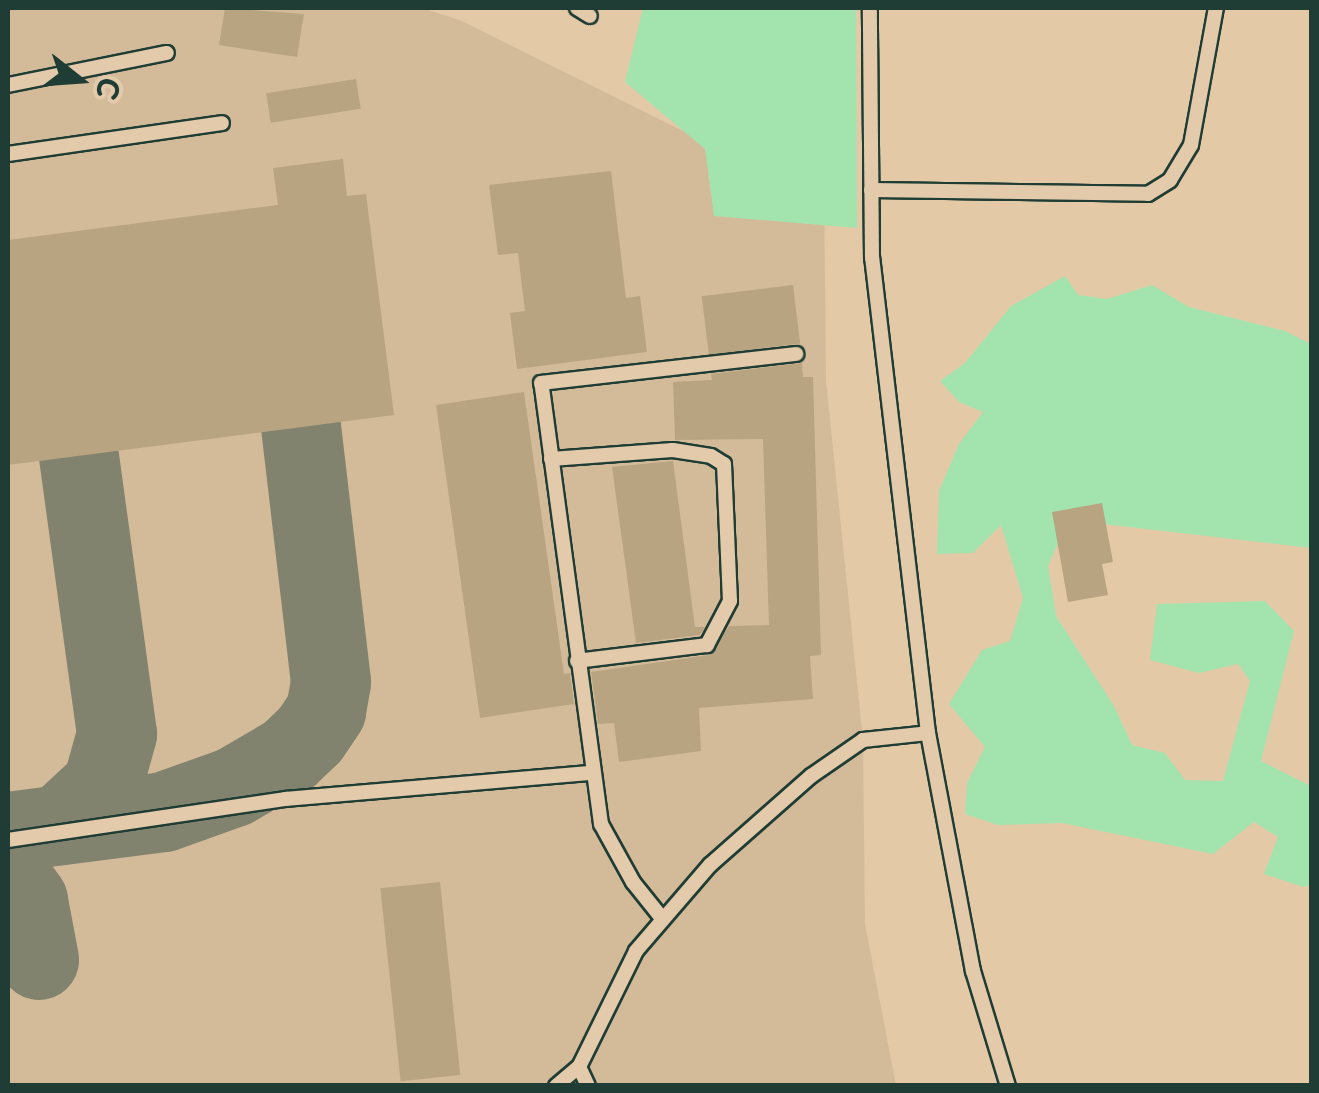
<!DOCTYPE html>
<html>
<head>
<meta charset="utf-8">
<style>
  body { margin:0 }
  #map { position:relative; width:1319px; height:1093px; overflow:hidden; background:#e4c9a7; font-family:"Playpen Sans",sans-serif }
  div>[style] { position:absolute }
  .built>* { inset:0; background:#d3bb9a }
  .green>* { inset:0; background:#a3e4ae }
  .taxiway>* { height:80px; margin:-40px; padding:0 40px; transform-origin:40px; border-radius:40px; background:#82836e }
  .building>* { inset:0; background:#b8a481; transform-origin:0 0 }
  .roads { filter:drop-shadow(2px 0 #1f3d34) drop-shadow(-2px 0 #1f3d34) drop-shadow(0 2px #1f3d34) drop-shadow(0 -2px #1f3d34) }
  .service>* { height:14px; margin:-7px; padding:0 7px; transform-origin:7px; border-radius:7px; background:#e3caab }
  span { translate:-50% -50%; white-space:nowrap; text-align:center; line-height:1.15; -webkit-text-stroke:8px #e3caab; paint-order:stroke }
  .frame { position:absolute; inset:0; border:10px solid #1f3d34; pointer-events:none }
  .north { position:absolute; left:30px; top:30px; width:100px; height:100px; -webkit-text-stroke:8px #e3caab; paint-order:stroke; rotate:107deg; font-size:28px; font-weight:700; line-height:40px; text-align:center; color:#1f3d34 }
  .north::after { content:''; display:block; margin:auto; width:35px; height:45px; background:#1f3d34; clip-path:polygon(50% 0,100% 100%,50% 72%,0 100%) }
</style>
</head>
<body>
<div id="map">
  <div class="built">
    <i style="clip-path:polygon(8px 8px,422px 8px,462px 21px,689px 134px,824px 179px,826px 380px,863px 740px,865px 924px,896px 1085px,8px 1085px)"></i>
  </div>
  <div class="green">
    <i style="clip-path:polygon(643px 8px,856px 8px,857px 228px,714px 216px,705px 149px,625px 82px)"></i>
    <i style="clip-path:polygon(1065px 276px,1078px 295px,1107px 299px,1152px 285px,1189px 307px,1285px 331px,1311px 344px,1311px 548px,1068px 520px,1048px 566px,1056px 616px,1114px 706px,1132px 745px,1165px 753px,1185px 780px,1223px 781px,1250px 681px,1238px 664px,1199px 673px,1150px 660px,1157px 604px,1265px 601px,1294px 631px,1261px 761px,1311px 786px,1311px 885px,1303px 887px,1264px 874px,1278px 837px,1254px 822px,1213px 854px,1062px 823px,998px 825px,965px 814px,967px 783px,985px 747px,949px 704px,982px 650px,1010px 641px,1023px 598px,1001px 525px,973px 553px,937px 554px,939px 491px,959px 444px,983px 412px,959px 402px,940px 381px,965px 363px,1011px 306px)"></i>
  </div>
  <div class="taxiway">
    <i style="left:60px;top:825px;width:59px;rotate:-42.9deg"></i>
    <i style="left:103px;top:785px;width:53px;rotate:-74.6deg"></i>
    <i style="left:117px;top:734px;width:281px;rotate:-97.8deg"></i>
    <i style="left:8px;top:832px;width:157px;rotate:-7.3deg"></i>
    <i style="left:164px;top:812px;width:74px;rotate:-19.7deg"></i>
    <i style="left:234px;top:787px;width:64px;rotate:-30.2deg"></i>
    <i style="left:289px;top:755px;width:29px;rotate:-44deg"></i>
    <i style="left:310px;top:735px;width:29px;rotate:-56deg"></i>
    <i style="left:326px;top:711px;width:29px;rotate:-80deg"></i>
    <i style="left:331px;top:682px;width:257px;rotate:-96.7deg"></i>
    <i style="left:8px;top:873px;width:34px;rotate:54deg"></i>
    <i style="left:28px;top:901px;width:60px;rotate:79.4deg"></i>
  </div>
  <div class="building">
    <i style="clip-path:polygon(225px 8px,304px 14px,297px 57px,219px 45px)"></i>
    <i style="left:356px;top:79px;width:30px;height:91px;rotate:81deg"></i>
    <i style="clip-path:polygon(343px 159px,347px 196px,366px 194px,394px 415px,8px 465px,8px 240px,278px 205px,273px 168px)"></i>
    <i style="clip-path:polygon(611px 171px,626px 298px,640px 296px,647px 352px,517px 369px,510px 313px,525px 311px,518px 253px,498px 255px,489px 185px)"></i>
    <i style="left:793px;top:285px;width:59px;height:92px;rotate:83deg"></i>
    <i style="clip-path:polygon(802px 363px,803px 377px,813px 377px,821px 655px,810px 656px,813px 699px,699px 708px,701px 751px,619px 762px,614px 723px,598px 724px,591px 672px,709px 655px,729px 626px,769px 625px,763px 439px,675px 440px,673px 382px,712px 380px,711px 374px)"></i>
    <i style="clip-path:polygon(524px 392px,564px 674px,570px 673px,574px 704px,480px 718px,436px 405px)"></i>
    <i style="clip-path:polygon(673px 461px,695px 627px,705px 627px,700px 635px,636px 643px,612px 467px)"></i>
    <i style="clip-path:polygon(1102px 503px,1113px 562px,1102px 564px,1108px 595px,1068px 602px,1052px 512px)"></i>
    <i style="left:440px;top:882px;width:194px;height:60px;rotate:84deg"></i>
  </div>
  <div class="roads">
    <div class="service">
      <i style="left:577px;top:8px;width:15px;rotate:32deg"></i>
      <i style="left:8px;top:85px;width:162px;rotate:-11.4deg"></i>
      <i style="left:8px;top:154px;width:216px;rotate:-8.2deg"></i>
      <i style="left:871px;top:190px;width:277px;rotate:0.8deg"></i>
      <i style="left:1148px;top:194px;width:26px;rotate:-32deg"></i>
      <i style="left:1170px;top:180px;width:41px;rotate:-59deg"></i>
      <i style="left:1191px;top:145px;width:139px;rotate:-79.7deg"></i>
      <i style="left:551px;top:459px;width:122px;rotate:-4.2deg"></i>
      <i style="left:673px;top:450px;width:38px;rotate:9deg"></i>
      <i style="left:711px;top:456px;width:15px;rotate:32deg"></i>
      <i style="left:724px;top:464px;width:137px;rotate:87.5deg"></i>
      <i style="left:730px;top:601px;width:50px;rotate:117.6deg"></i>
      <i style="left:707px;top:645px;width:131px;rotate:173deg"></i>
      <i style="left:928px;top:733px;width:242px;rotate:79.3deg"></i>
      <i style="left:973px;top:971px;width:120px;rotate:73.1deg"></i>
      <i style="left:8px;top:840px;width:281px;rotate:-8.4deg"></i>
      <i style="left:286px;top:799px;width:306px;rotate:-4.9deg"></i>
      <i style="left:661px;top:917px;width:45px;rotate:-128.7deg"></i>
      <i style="left:633px;top:882px;width:66px;rotate:-118.9deg"></i>
      <i style="left:601px;top:824px;width:445px;rotate:-97.7deg"></i>
      <i style="left:541px;top:383px;width:257px;rotate:-6.5deg"></i>
      <i style="left:556px;top:1086px;width:30px;rotate:-40deg"></i>
      <i style="left:588px;top:1086px;width:21px;rotate:-115deg"></i>
      <i style="left:579px;top:1067px;width:129px;rotate:-63.8deg"></i>
      <i style="left:636px;top:951px;width:113px;rotate:-49.3deg"></i>
      <i style="left:710px;top:865px;width:135px;rotate:-41.4deg"></i>
      <i style="left:811px;top:776px;width:63px;rotate:-34.7deg"></i>
      <i style="left:863px;top:740px;width:65px;rotate:-6.1deg"></i>
      <i style="left:928px;top:733px;width:478px;rotate:-96.7deg"></i>
      <i style="left:872px;top:258px;width:250px;rotate:-90.5deg"></i>
    </div>
  </div>
  <div class="frame"></div>
  <div class="north">С</div>
</div>
</body>
</html>
